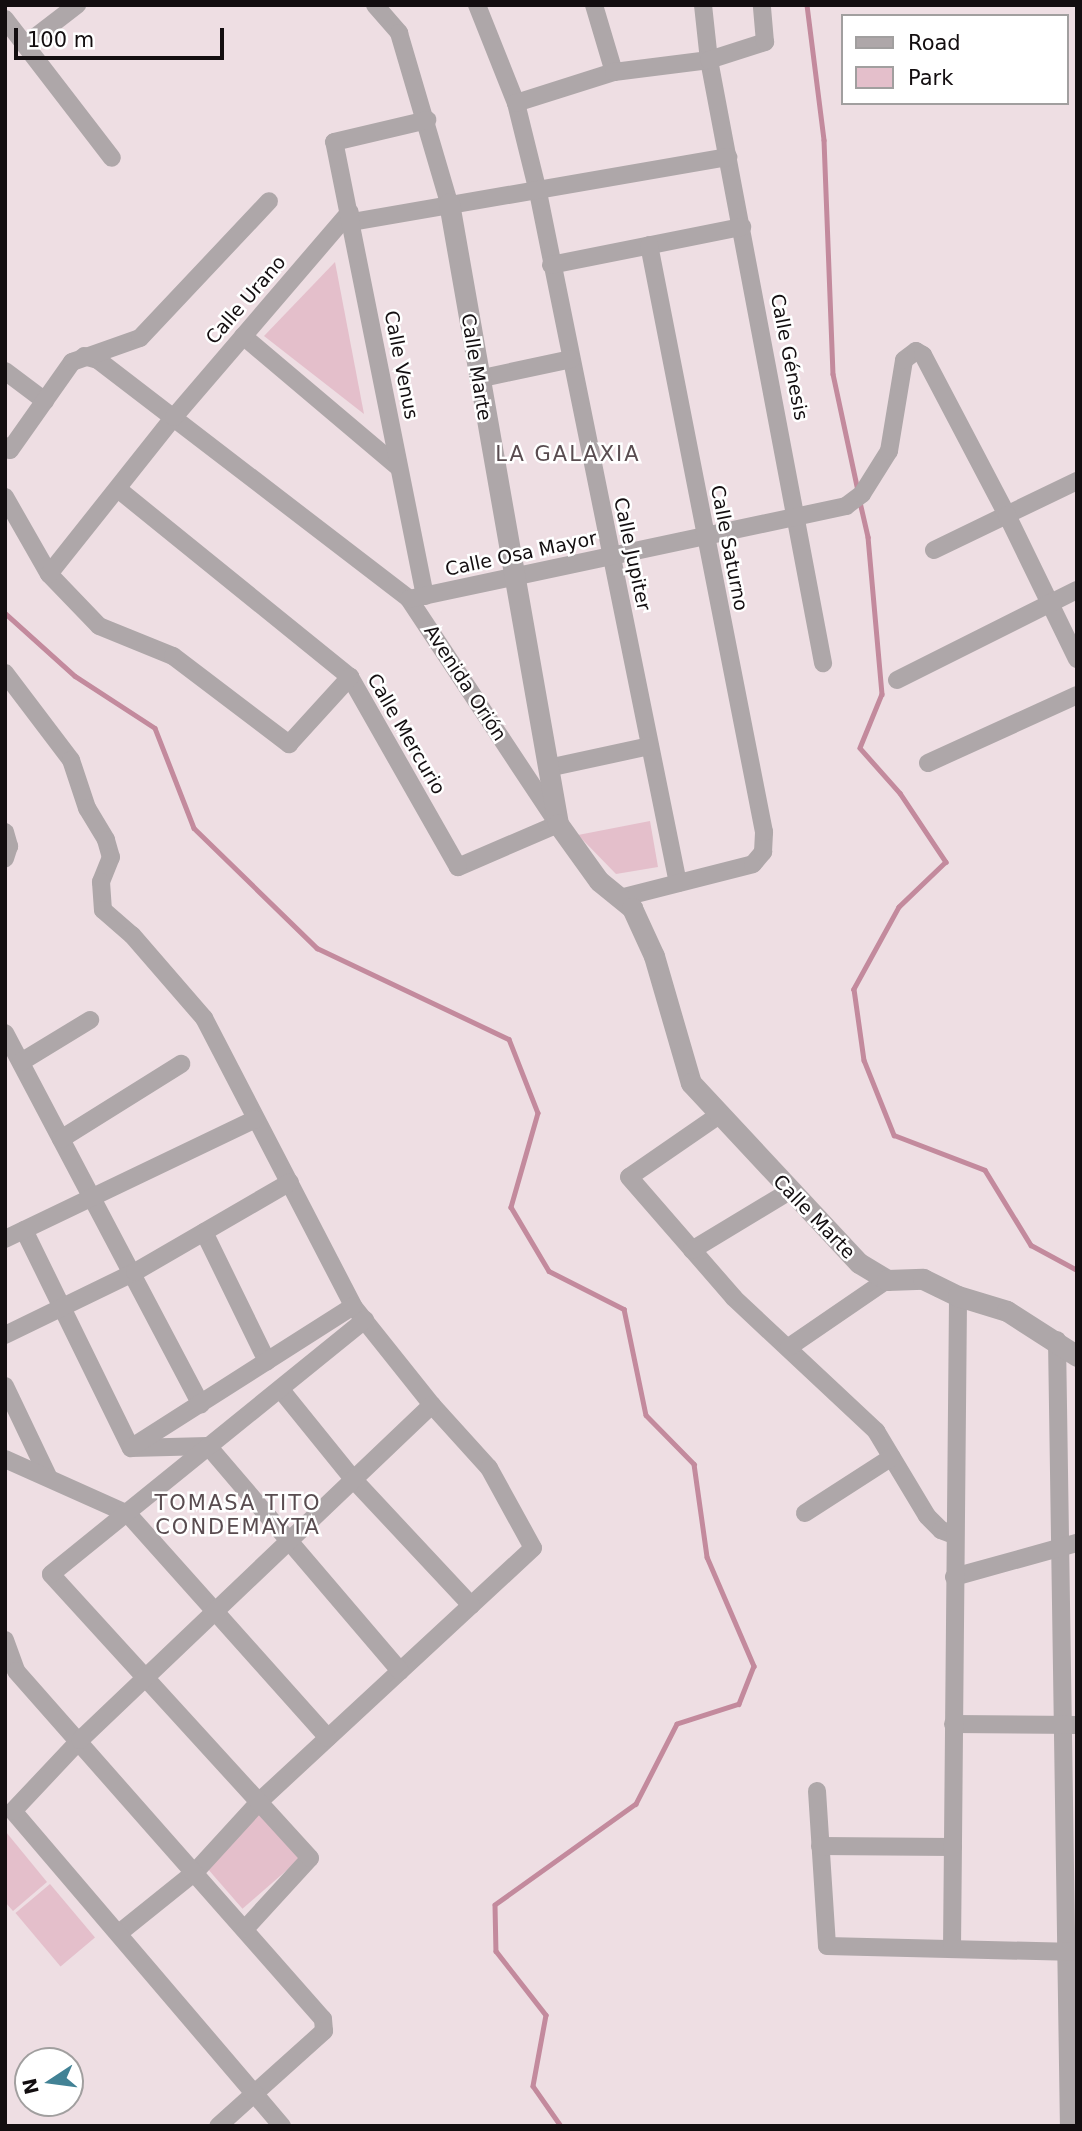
<!DOCTYPE html>
<html>
<head>
<meta charset="utf-8">
<style>
  body { margin:0 }
  #map { position:relative; width:1082px; height:2131px; overflow:hidden; background:#eedee3; font-family:"DejaVu Sans",sans-serif }
  div>[style] { position:absolute }
  .green>* { inset:0; background:#e4bfcb; transform-origin:0 0 }
  .stream>* { height:4.5px; margin:-2.25px; padding:0 2.25px; transform-origin:2.25px; border-radius:2.25px; background:#c38a9d }
  .minor>* { height:18px; margin:-9px; padding:0 9px; transform-origin:9px; border-radius:9px; background:#aea7a9 }
  .tertiary>* { height:21px; margin:-10.5px; padding:0 10.5px; transform-origin:10.5px; border-radius:10.5px; background:#aea7a9 }
  span { translate:-50% -50%; white-space:nowrap; text-align:center; line-height:1.15; -webkit-text-stroke:5px #fff; paint-order:stroke }
  .street-label { font-size:19px; color:#130e10 }
  .neighbourhood-label { font-size:21px; color:#594c50; letter-spacing:2px }
  .frame { position:absolute; inset:0; border:7px solid #130e10; pointer-events:none }
  .legend { position:absolute; left:841px; top:14px; width:228px; height:91px; box-sizing:border-box; background:#fff; border:2px solid #a19f9f; margin:0; padding:9px 12px; list-style:none; font-size:21px; color:#130e10 }
  .legend li { display:flex; align-items:center; gap:14px; height:35px }
  .legend b { width:35px; border:2px solid #a19f9f }
  .north { position:absolute; left:14px; top:2047px; width:70px; height:70px; box-sizing:border-box; background:#fff; border:2px solid #a19f9f; border-radius:50%; rotate:257deg; font-size:19px; font-weight:700; line-height:28px; text-align:center; color:#130e10 }
  .north::after { content:''; display:block; margin:auto; width:24px; height:32px; background:#428295; clip-path:polygon(50% 0,100% 100%,50% 72%,0 100%) }
  .scale { position:absolute; left:14px; top:28px; width:210px; height:32px; box-sizing:border-box; border:4px solid #130e10; border-top:0; padding-left:9px; font-size:21px; line-height:24px; white-space:nowrap; color:#130e10; -webkit-text-stroke:5px #fff; paint-order:stroke }
</style>
</head>
<body>
<div id="map">
  <div class="green">
    <i style="clip-path:polygon(335px 262px,364px 414px,264px 336px)"></i>
    <i style="clip-path:polygon(650px 821px,658px 867px,616px 874px,578px 835px)"></i>
    <i style="left:260px;top:1810px;width:63px;height:78px;rotate:49deg"></i>
    <i style="clip-path:polygon(6px 1832px,47px 1882px,13px 1911px,5px 1902px)"></i>
    <i style="left:50px;top:1884px;width:70px;height:45px;rotate:50deg"></i>
  </div>
  <div class="stream">
    <i style="left:807px;top:5px;width:136px;rotate:82.8deg"></i>
    <i style="left:824px;top:140px;width:234px;rotate:87.8deg"></i>
    <i style="left:833px;top:374px;width:120px;rotate:77.9deg"></i>
    <i style="left:860px;top:502px;width:36px;rotate:77deg"></i>
    <i style="left:868px;top:537px;width:158px;rotate:84.9deg"></i>
    <i style="left:882px;top:694px;width:58px;rotate:112.2deg"></i>
    <i style="left:860px;top:748px;width:60px;rotate:48.4deg"></i>
    <i style="left:900px;top:793px;width:83px;rotate:56.3deg"></i>
    <i style="left:946px;top:862px;width:65px;rotate:136.2deg"></i>
    <i style="left:899px;top:907px;width:94px;rotate:118.8deg"></i>
    <i style="left:854px;top:989px;width:72px;rotate:82deg"></i>
    <i style="left:864px;top:1060px;width:81px;rotate:68.2deg"></i>
    <i style="left:894px;top:1135px;width:97px;rotate:21deg"></i>
    <i style="left:985px;top:1170px;width:88px;rotate:58.5deg"></i>
    <i style="left:1031px;top:1245px;width:52px;rotate:28.5deg"></i>
    <i style="left:5px;top:613px;width:94px;rotate:42deg"></i>
    <i style="left:75px;top:676px;width:95px;rotate:33deg"></i>
    <i style="left:155px;top:728px;width:107px;rotate:68.7deg"></i>
    <i style="left:194px;top:828px;width:172px;rotate:44.3deg"></i>
    <i style="left:317px;top:948px;width:212px;rotate:25.4deg"></i>
    <i style="left:509px;top:1039px;width:79px;rotate:68.6deg"></i>
    <i style="left:538px;top:1113px;width:98px;rotate:106deg"></i>
    <i style="left:511px;top:1207px;width:74px;rotate:59.3deg"></i>
    <i style="left:549px;top:1271px;width:84px;rotate:26.9deg"></i>
    <i style="left:624px;top:1309px;width:108px;rotate:78.3deg"></i>
    <i style="left:646px;top:1415px;width:69px;rotate:45.6deg"></i>
    <i style="left:694px;top:1464px;width:94px;rotate:82deg"></i>
    <i style="left:707px;top:1557px;width:119px;rotate:66.7deg"></i>
    <i style="left:754px;top:1666px;width:41px;rotate:111.5deg"></i>
    <i style="left:739px;top:1704px;width:65px;rotate:162.1deg"></i>
    <i style="left:677px;top:1724px;width:90px;rotate:117.1deg"></i>
    <i style="left:636px;top:1804px;width:173px;rotate:144.4deg"></i>
    <i style="left:495px;top:1905px;width:46px;rotate:88.8deg"></i>
    <i style="left:496px;top:1951px;width:81px;rotate:52deg"></i>
    <i style="left:546px;top:2015px;width:72px;rotate:100.4deg"></i>
    <i style="left:533px;top:2086px;width:49px;rotate:55deg"></i>
  </div>
  <div class="minor">
    <i style="left:375px;top:5px;width:37px;rotate:49deg"></i>
    <i style="left:399px;top:33px;width:177px;rotate:73.6deg"></i>
    <i style="left:477px;top:5px;width:105px;rotate:68.3deg"></i>
    <i style="left:516px;top:103px;width:92px;rotate:76.1deg"></i>
    <i style="left:538px;top:192px;width:705px;rotate:78.55deg"></i>
    <i style="left:594px;top:5px;width:70px;rotate:73.4deg"></i>
    <i style="left:703px;top:5px;width:55px;rotate:83.8deg"></i>
    <i style="left:709px;top:60px;width:614px;rotate:79.29deg"></i>
    <i style="left:5px;top:19px;width:175px;rotate:52.4deg"></i>
    <i style="left:25px;top:45px;width:66px;rotate:-37.6deg"></i>
    <i style="left:516px;top:103px;width:103px;rotate:-17.6deg"></i>
    <i style="left:614px;top:72px;width:96px;rotate:-7.2deg"></i>
    <i style="left:709px;top:60px;width:59px;rotate:-17.8deg"></i>
    <i style="left:765px;top:42px;width:37px;rotate:-95deg"></i>
    <i style="left:352px;top:222px;width:382px;rotate:-9.8deg"></i>
    <i style="left:551px;top:265px;width:195px;rotate:-11.3deg"></i>
    <i style="left:243px;top:336px;width:204px;rotate:40.2deg"></i>
    <i style="left:84px;top:356px;width:15px;rotate:16deg"></i>
    <i style="left:98px;top:360px;width:392px;rotate:37.5deg"></i>
    <i style="left:409px;top:599px;width:270px;rotate:56.5deg"></i>
    <i style="left:558px;top:824px;width:109px;rotate:156.7deg"></i>
    <i style="left:458px;top:867px;width:219px;rotate:-119.6deg"></i>
    <i style="left:350px;top:677px;width:299px;rotate:-141deg"></i>
    <i style="left:5px;top:371px;width:50px;rotate:36.9deg"></i>
    <i style="left:478px;top:379px;width:95px;rotate:-12.1deg"></i>
    <i style="left:5px;top:446px;width:6px;rotate:39deg"></i>
    <i style="left:10px;top:450px;width:108px;rotate:-54.8deg"></i>
    <i style="left:72px;top:362px;width:72px;rotate:-19.4deg"></i>
    <i style="left:140px;top:338px;width:188px;rotate:-46.7deg"></i>
    <i style="left:5px;top:497px;width:89px;rotate:60.3deg"></i>
    <i style="left:49px;top:574px;width:72px;rotate:46.1deg"></i>
    <i style="left:99px;top:626px;width:80px;rotate:22.1deg"></i>
    <i style="left:173px;top:656px;width:146px;rotate:37.2deg"></i>
    <i style="left:289px;top:744px;width:91px;rotate:-47.7deg"></i>
    <i style="left:934px;top:550px;width:159px;rotate:-25.8deg"></i>
    <i style="left:49px;top:574px;width:201px;rotate:-51.5deg"></i>
    <i style="left:174px;top:417px;width:270px;rotate:-49.4deg"></i>
    <i style="left:425px;top:596px;width:463px;rotate:-101.3deg"></i>
    <i style="left:334px;top:142px;width:96px;rotate:-13.3deg"></i>
    <i style="left:409px;top:599px;width:447px;rotate:-12deg"></i>
    <i style="left:846px;top:506px;width:20px;rotate:-37deg"></i>
    <i style="left:862px;top:494px;width:51px;rotate:-57.9deg"></i>
    <i style="left:889px;top:451px;width:92px;rotate:-80.6deg"></i>
    <i style="left:904px;top:360px;width:15px;rotate:-37deg"></i>
    <i style="left:916px;top:351px;width:8px;rotate:30deg"></i>
    <i style="left:923px;top:355px;width:181px;rotate:62.3deg"></i>
    <i style="left:1007px;top:515px;width:160px;rotate:64.1deg"></i>
    <i style="left:5px;top:673px;width:109px;rotate:52.8deg"></i>
    <i style="left:71px;top:760px;width:51px;rotate:71.6deg"></i>
    <i style="left:87px;top:808px;width:37px;rotate:59deg"></i>
    <i style="left:106px;top:840px;width:18px;rotate:74deg"></i>
    <i style="left:111px;top:857px;width:27px;rotate:112deg"></i>
    <i style="left:101px;top:882px;width:28px;rotate:86deg"></i>
    <i style="left:103px;top:910px;width:38px;rotate:41deg"></i>
    <i style="left:132px;top:935px;width:110px;rotate:49.1deg"></i>
    <i style="left:204px;top:1018px;width:324px;rotate:62.6deg"></i>
    <i style="left:353px;top:1306px;width:127px;rotate:51.4deg"></i>
    <i style="left:432px;top:1405px;width:85px;rotate:47.9deg"></i>
    <i style="left:489px;top:1468px;width:91px;rotate:61.2deg"></i>
    <i style="left:533px;top:1548px;width:374px;rotate:137.2deg"></i>
    <i style="left:259px;top:1802px;width:95px;rotate:132.4deg"></i>
    <i style="left:195px;top:1872px;width:97px;rotate:141.2deg"></i>
    <i style="left:897px;top:680px;width:201px;rotate:-26.6deg"></i>
    <i style="left:928px;top:763px;width:164px;rotate:-24.5deg"></i>
    <i style="left:548px;top:768px;width:104px;rotate:-12.2deg"></i>
    <i style="left:5px;top:832px;width:15px;rotate:74deg"></i>
    <i style="left:9px;top:846px;width:13px;rotate:108deg"></i>
    <i style="left:620px;top:898px;width:137px;rotate:-14.3deg"></i>
    <i style="left:753px;top:864px;width:16px;rotate:-50deg"></i>
    <i style="left:763px;top:852px;width:20px;rotate:-87deg"></i>
    <i style="left:764px;top:832px;width:598px;rotate:-101.08deg"></i>
    <i style="left:5px;top:1033px;width:420px;rotate:62.2deg"></i>
    <i style="left:21px;top:1062px;width:81px;rotate:-31.3deg"></i>
    <i style="left:719px;top:1115px;width:109px;rotate:145.4deg"></i>
    <i style="left:629px;top:1177px;width:160px;rotate:49deg"></i>
    <i style="left:734px;top:1298px;width:195px;rotate:43.1deg"></i>
    <i style="left:876px;top:1431px;width:99px;rotate:59deg"></i>
    <i style="left:927px;top:1516px;width:20px;rotate:45deg"></i>
    <i style="left:941px;top:1530px;width:14px;rotate:21deg"></i>
    <i style="left:61px;top:1139px;width:142px;rotate:-32deg"></i>
    <i style="left:24px;top:1230px;width:243px;rotate:63.9deg"></i>
    <i style="left:131px;top:1448px;width:77px;rotate:-1.5deg"></i>
    <i style="left:208px;top:1446px;width:296px;rotate:49.5deg"></i>
    <i style="left:204px;top:1232px;width:144px;rotate:64deg"></i>
    <i style="left:5px;top:1239px;width:277px;rotate:-25.6deg"></i>
    <i style="left:692px;top:1250px;width:112px;rotate:-31.1deg"></i>
    <i style="left:5px;top:1335px;width:144px;rotate:-25.9deg"></i>
    <i style="left:135px;top:1272px;width:179px;rotate:-30.1deg"></i>
    <i style="left:1057px;top:1340px;width:786px;rotate:89.13deg"></i>
    <i style="left:789px;top:1347px;width:119px;rotate:-34.4deg"></i>
    <i style="left:5px;top:1386px;width:100px;rotate:64.5deg"></i>
    <i style="left:281px;top:1390px;width:114px;rotate:51deg"></i>
    <i style="left:353px;top:1479px;width:173px;rotate:46.9deg"></i>
    <i style="left:132px;top:1447px;width:262px;rotate:-32.5deg"></i>
    <i style="left:5px;top:1459px;width:135px;rotate:24.1deg"></i>
    <i style="left:128px;top:1514px;width:300px;rotate:48.2deg"></i>
    <i style="left:805px;top:1513px;width:103px;rotate:-32.8deg"></i>
    <i style="left:954px;top:1577px;width:128px;rotate:-15.5deg"></i>
    <i style="left:5px;top:1640px;width:33px;rotate:70deg"></i>
    <i style="left:16px;top:1671px;width:464px;rotate:48.6deg"></i>
    <i style="left:323px;top:2019px;width:12px;rotate:85deg"></i>
    <i style="left:324px;top:2031px;width:142px;rotate:138.1deg"></i>
    <i style="left:953px;top:1724px;width:124px;rotate:0.5deg"></i>
    <i style="left:817px;top:1791px;width:155px;rotate:86.3deg"></i>
    <i style="left:827px;top:1946px;width:250px;rotate:1.4deg"></i>
    <i style="left:820px;top:1846px;width:133px;rotate:0.4deg"></i>
    <i style="left:245px;top:1929px;width:96px;rotate:-47.5deg"></i>
    <i style="left:310px;top:1858px;width:384px;rotate:-132.4deg"></i>
    <i style="left:51px;top:1574px;width:404px;rotate:-39deg"></i>
    <i style="left:952px;top:1949px;width:653px;rotate:-89.47deg"></i>
    <i style="left:282px;top:2126px;width:414px;rotate:-130.5deg"></i>
    <i style="left:13px;top:1811px;width:98px;rotate:-46.7deg"></i>
    <i style="left:80px;top:1740px;width:486px;rotate:-43.6deg"></i>
  </div>
  <div class="tertiary">
    <i style="left:449px;top:203px;width:630px;rotate:80.04deg"></i>
    <i style="left:558px;top:824px;width:70px;rotate:54.3deg"></i>
    <i style="left:599px;top:881px;width:43px;rotate:39.3deg"></i>
    <i style="left:632px;top:908px;width:53px;rotate:65.4deg"></i>
    <i style="left:654px;top:956px;width:132px;rotate:73.8deg"></i>
    <i style="left:691px;top:1083px;width:246px;rotate:47deg"></i>
    <i style="left:859px;top:1263px;width:33px;rotate:31deg"></i>
    <i style="left:887px;top:1280px;width:36px;rotate:-2deg"></i>
    <i style="left:923px;top:1279px;width:39px;rotate:26deg"></i>
    <i style="left:958px;top:1296px;width:51px;rotate:17deg"></i>
    <i style="left:1007px;top:1311px;width:83px;rotate:32.7deg"></i>
  </div>
  <div class="street-label">
    <span style="left:246px;top:300px;rotate:-49deg">Calle Urano</span>
    <span style="left:789px;top:357px;rotate:79deg">Calle Génesis</span>
    <span style="left:401px;top:365px;rotate:79deg">Calle Venus</span>
    <span style="left:476px;top:367px;rotate:81deg">Calle Marte</span>
    <span style="left:729px;top:548px;rotate:79deg">Calle Saturno</span>
    <span style="left:521px;top:554px;rotate:-12deg">Calle Osa Mayor</span>
    <span style="left:632px;top:554px;rotate:78deg">Calle Jupiter</span>
    <span style="left:465px;top:683px;rotate:57deg">Avenida Orión</span>
    <span style="left:406px;top:734px;rotate:60deg">Calle Mercurio</span>
    <span style="left:814px;top:1217px;rotate:46deg">Calle Marte</span>
  </div>
  <div class="neighbourhood-label">
    <span style="left:568px;top:454px">LA GALAXIA</span>
    <span style="left:238px;top:1515px">TOMASA TITO<br>CONDEMAYTA</span>
  </div>
  <div class="frame"></div>
  <ul class="legend">
  <li><b style="height:9px;background:#aea7a9"></b>Road</li>
  <li><b style="height:19px;background:#e4bfcb"></b>Park</li>
  </ul>
  <div class="north">N</div>
  <div class="scale">100 m</div>
</div>
</body>
</html>
